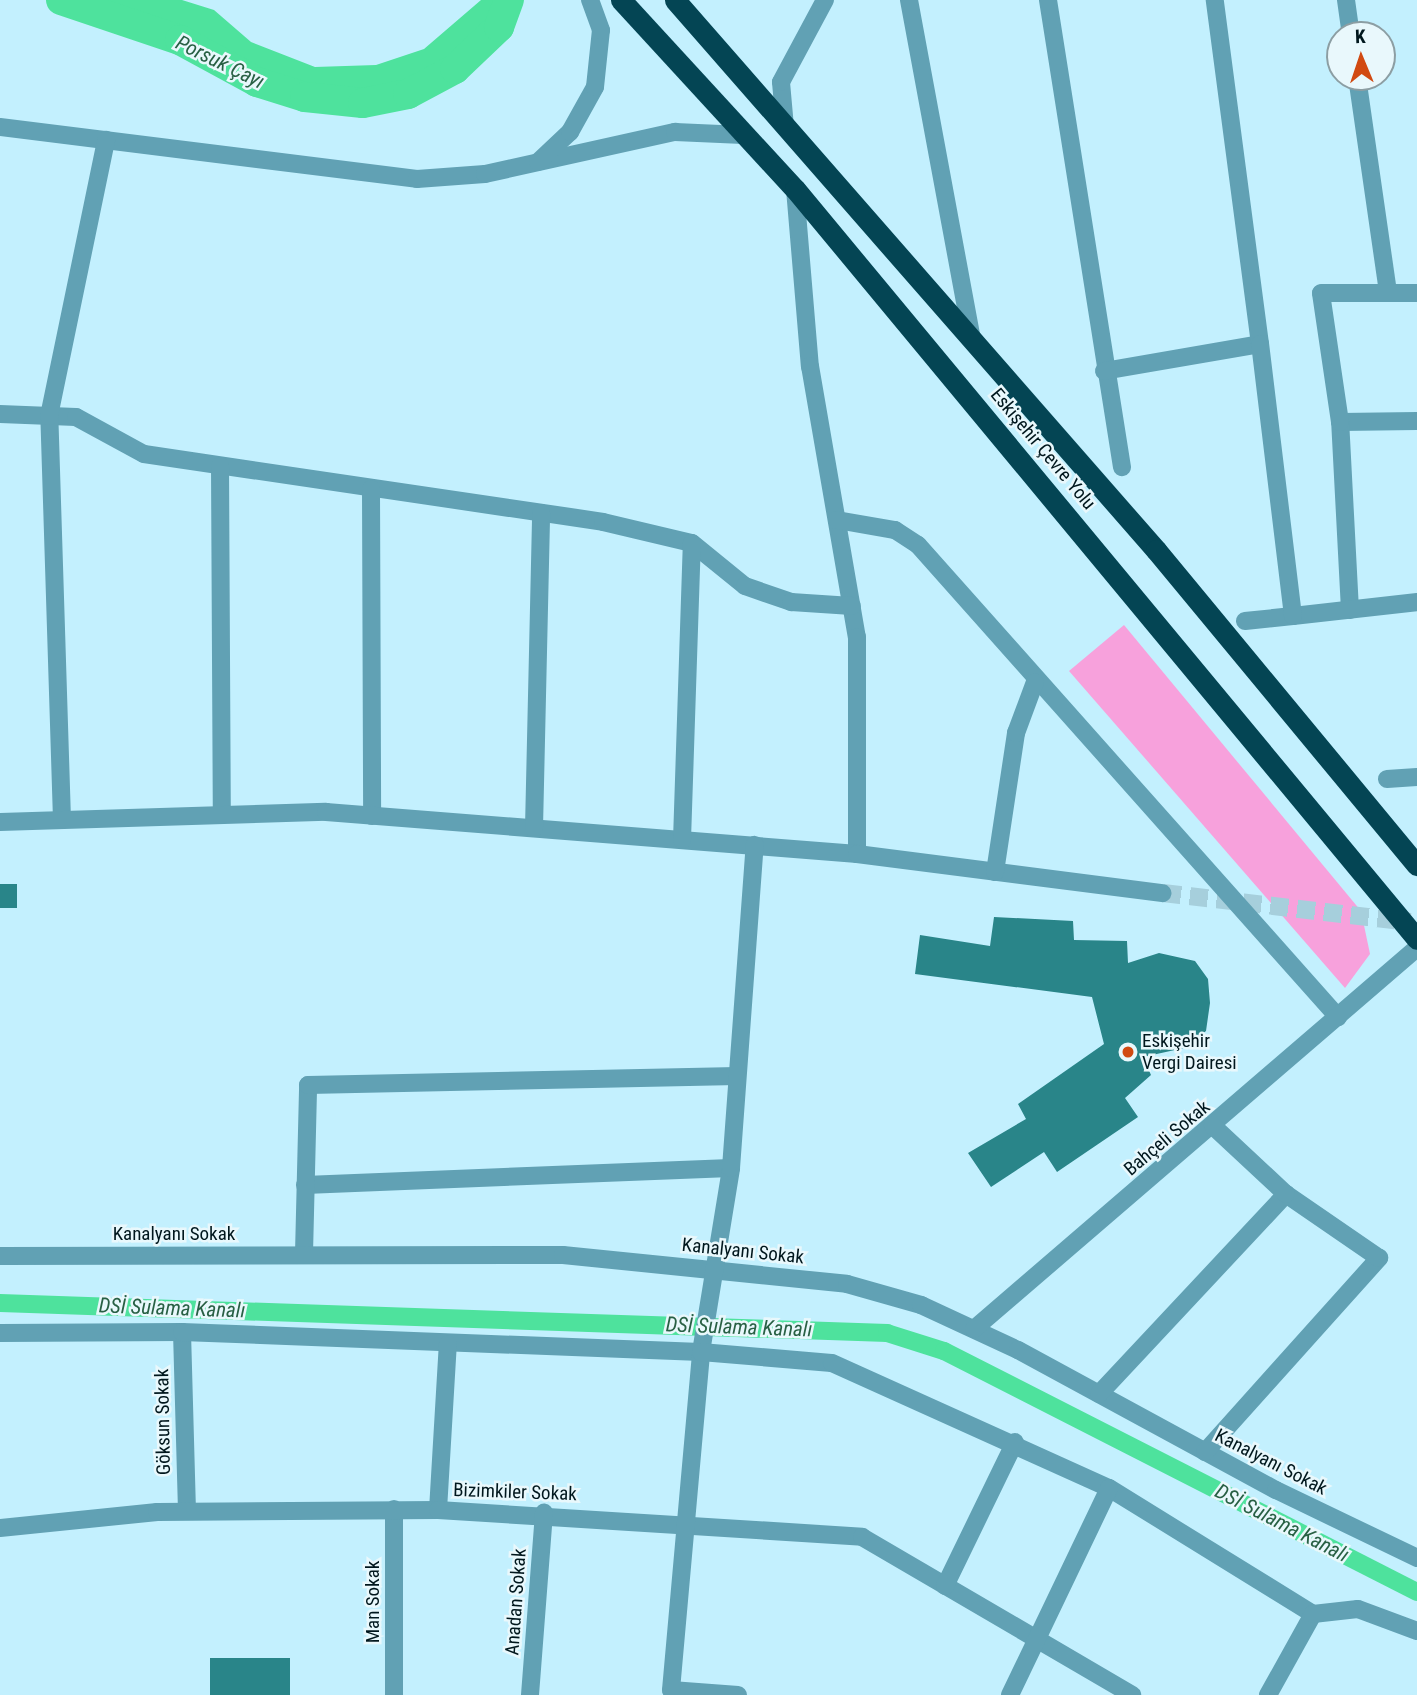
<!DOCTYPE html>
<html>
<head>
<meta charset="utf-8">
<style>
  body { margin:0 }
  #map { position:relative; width:1417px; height:1695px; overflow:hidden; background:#c3f0fe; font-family:"Roboto Condensed",sans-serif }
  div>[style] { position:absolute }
  .green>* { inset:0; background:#f7a1dc }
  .water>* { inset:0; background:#4ee29d }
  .canal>* { height:18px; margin:-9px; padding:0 9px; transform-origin:9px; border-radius:9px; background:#4ee29d }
  .river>* { height:30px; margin:-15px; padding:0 15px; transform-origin:15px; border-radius:15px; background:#4ee29d }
  .building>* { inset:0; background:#298589; transform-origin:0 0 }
  .minor-tunnel>* { height:18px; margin-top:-9px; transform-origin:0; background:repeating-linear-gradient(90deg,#a6cfdc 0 18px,transparent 0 27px) }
  .minor>* { height:18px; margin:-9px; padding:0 9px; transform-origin:9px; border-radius:9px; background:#61a1b4 }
  .highway>* { height:21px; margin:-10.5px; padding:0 10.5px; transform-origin:10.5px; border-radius:10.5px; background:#044554 }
  .dots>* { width:19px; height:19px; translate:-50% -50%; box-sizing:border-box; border:4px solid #e9f8fc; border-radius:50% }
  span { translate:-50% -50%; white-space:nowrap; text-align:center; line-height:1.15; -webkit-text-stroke:5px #e9f8fc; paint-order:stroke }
  .street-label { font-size:19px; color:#00171d }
  .poi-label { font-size:19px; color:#00171d }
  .left { translate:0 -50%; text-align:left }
  .water-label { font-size:21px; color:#286044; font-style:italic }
  .north { position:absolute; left:1326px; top:21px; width:70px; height:70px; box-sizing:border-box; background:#e9f8fc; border:2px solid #8c9ea3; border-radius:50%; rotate:358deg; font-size:19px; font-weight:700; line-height:28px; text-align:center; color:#00171d }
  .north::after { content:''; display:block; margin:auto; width:24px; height:32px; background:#d14a12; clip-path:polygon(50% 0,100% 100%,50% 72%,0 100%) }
</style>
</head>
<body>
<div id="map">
  <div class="green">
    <i style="clip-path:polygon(1124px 625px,1361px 911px,1370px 954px,1345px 988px,1069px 671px)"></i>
  </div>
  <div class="water">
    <i style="clip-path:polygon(54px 0,182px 0,214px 10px,251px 42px,315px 67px,376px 65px,424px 49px,481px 0,519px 0,478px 46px,411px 85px,370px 101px,239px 78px,178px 27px,115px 20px)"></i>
  </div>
  <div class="canal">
    <i style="left:0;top:1303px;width:888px;rotate:1.94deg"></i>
    <i style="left:887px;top:1333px;width:60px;rotate:17.5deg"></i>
    <i style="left:944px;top:1351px;width:531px;rotate:27deg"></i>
  </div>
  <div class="river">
    <i style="left:61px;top:0;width:126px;rotate:18.6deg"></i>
    <i style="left:180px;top:40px;width:88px;rotate:28.6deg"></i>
    <i style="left:257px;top:82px;width:50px;rotate:17.4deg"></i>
    <i style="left:305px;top:97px;width:58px;rotate:5.9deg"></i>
    <i style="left:363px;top:103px;width:46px;rotate:-11.3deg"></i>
    <i style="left:408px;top:94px;width:53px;rotate:-28deg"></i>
    <i style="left:455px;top:69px;width:61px;rotate:-43.7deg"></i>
    <i style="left:499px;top:27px;width:29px;rotate:-70deg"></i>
  </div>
  <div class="building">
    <i style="left:0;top:884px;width:17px;height:24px"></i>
    <i style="clip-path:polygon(994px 917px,1073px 921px,1074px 940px,1127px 941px,1128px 963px,1159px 953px,1195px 961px,1208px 979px,1210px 1003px,1206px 1031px,1184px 1048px,1143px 1057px,1151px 1075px,1125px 1098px,1138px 1117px,1057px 1172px,1044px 1152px,991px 1187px,968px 1153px,1026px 1119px,1018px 1104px,1104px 1044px,1092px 997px,915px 974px,920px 935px,990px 946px)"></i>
    <i style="left:210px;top:1658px;width:80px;height:37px"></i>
  </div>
  <div class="minor-tunnel">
    <i style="left:1163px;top:893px;width:249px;rotate:6.7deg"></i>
  </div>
  <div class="minor">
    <i style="left:909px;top:0;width:346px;rotate:79.5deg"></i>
    <i style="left:1048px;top:0;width:473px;rotate:81deg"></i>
    <i style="left:1346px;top:0;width:35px;rotate:82deg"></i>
    <i style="left:1357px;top:77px;width:217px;rotate:81.8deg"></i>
    <i style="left:0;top:127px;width:420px;rotate:7.1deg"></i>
    <i style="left:417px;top:179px;width:68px;rotate:-4.2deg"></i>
    <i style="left:485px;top:174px;width:195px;rotate:-12.5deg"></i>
    <i style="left:675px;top:132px;width:68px;rotate:2.5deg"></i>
    <i style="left:785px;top:127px;width:45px;rotate:-95.1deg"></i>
    <i style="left:781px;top:82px;width:93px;rotate:-61.8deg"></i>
    <i style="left:538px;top:162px;width:44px;rotate:-43.2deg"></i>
    <i style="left:570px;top:132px;width:51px;rotate:-60.9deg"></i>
    <i style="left:595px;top:87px;width:57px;rotate:-84deg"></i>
    <i style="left:601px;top:30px;width:32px;rotate:-110deg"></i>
    <i style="left:795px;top:189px;width:178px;rotate:85.2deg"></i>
    <i style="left:810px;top:366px;width:275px;rotate:80.2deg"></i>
    <i style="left:857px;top:637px;width:217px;rotate:90deg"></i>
    <i style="left:1104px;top:371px;width:158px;rotate:-9.8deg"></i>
    <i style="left:1260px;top:344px;width:347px;rotate:-97.5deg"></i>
    <i style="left:0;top:414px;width:76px;rotate:2.3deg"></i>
    <i style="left:76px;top:417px;width:77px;rotate:28.6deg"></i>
    <i style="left:144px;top:454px;width:464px;rotate:8.4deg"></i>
    <i style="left:603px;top:522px;width:91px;rotate:13.3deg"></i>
    <i style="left:692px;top:543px;width:68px;rotate:39.1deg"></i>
    <i style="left:745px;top:586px;width:49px;rotate:19.2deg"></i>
    <i style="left:791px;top:602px;width:61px;rotate:3.8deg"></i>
    <i style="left:1340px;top:422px;width:77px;rotate:-0.7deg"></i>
    <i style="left:220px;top:466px;width:349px;rotate:89.7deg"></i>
    <i style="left:371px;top:489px;width:327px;rotate:89.8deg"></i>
    <i style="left:837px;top:520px;width:59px;rotate:9.8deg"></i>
    <i style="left:895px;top:530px;width:27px;rotate:33deg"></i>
    <i style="left:918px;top:545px;width:632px;rotate:48.34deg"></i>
    <i style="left:1350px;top:610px;width:188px;rotate:-93deg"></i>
    <i style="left:1340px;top:422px;width:130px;rotate:-98.4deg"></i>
    <i style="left:1321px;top:293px;width:96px"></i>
    <i style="left:1293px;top:616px;width:125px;rotate:-6.4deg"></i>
    <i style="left:1245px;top:621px;width:48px;rotate:-5.9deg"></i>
    <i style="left:1293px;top:616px;width:274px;rotate:-96.9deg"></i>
    <i style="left:1387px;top:779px;width:30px;rotate:-4deg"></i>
    <i style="left:62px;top:820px;width:404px;rotate:-91.8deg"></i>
    <i style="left:49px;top:416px;width:282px;rotate:-78.3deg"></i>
    <i style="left:0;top:822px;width:326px;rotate:-1.8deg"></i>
    <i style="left:326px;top:812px;width:533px;rotate:4.52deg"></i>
    <i style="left:857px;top:854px;width:308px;rotate:7.3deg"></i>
    <i style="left:534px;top:828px;width:315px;rotate:-88.7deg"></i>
    <i style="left:682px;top:840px;width:297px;rotate:-88.1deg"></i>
    <i style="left:995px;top:872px;width:141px;rotate:-81.4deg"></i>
    <i style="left:1016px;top:733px;width:54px;rotate:-69.6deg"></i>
    <i style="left:305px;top:1185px;width:426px;rotate:-2.3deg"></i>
    <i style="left:304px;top:1254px;width:169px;rotate:-88.6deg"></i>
    <i style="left:308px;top:1085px;width:429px;rotate:-1.2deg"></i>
    <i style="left:0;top:1256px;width:563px;rotate:-0.1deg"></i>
    <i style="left:563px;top:1255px;width:285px;rotate:5.8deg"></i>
    <i style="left:847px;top:1284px;width:77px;rotate:15.8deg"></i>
    <i style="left:921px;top:1305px;width:107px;rotate:24.9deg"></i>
    <i style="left:1018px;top:1350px;width:294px;rotate:28.5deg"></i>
    <i style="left:1276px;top:1490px;width:157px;rotate:25.7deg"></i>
    <i style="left:974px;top:1329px;width:584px;rotate:-40.7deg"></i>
    <i style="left:182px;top:1332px;width:179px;rotate:88.4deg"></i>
    <i style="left:0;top:1333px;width:182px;rotate:-0.3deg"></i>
    <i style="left:182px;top:1332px;width:519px;rotate:2.21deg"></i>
    <i style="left:701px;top:1352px;width:186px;rotate:-80.7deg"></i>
    <i style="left:731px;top:1168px;width:324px;rotate:-85.8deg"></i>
    <i style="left:1099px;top:1394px;width:274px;rotate:-46.9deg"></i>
    <i style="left:1205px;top:1452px;width:261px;rotate:-48.1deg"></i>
    <i style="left:1379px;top:1258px;width:113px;rotate:-145.5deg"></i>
    <i style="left:1286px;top:1194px;width:100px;rotate:-137deg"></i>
    <i style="left:394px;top:1509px;width:186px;rotate:90deg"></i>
    <i style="left:438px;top:1510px;width:166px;rotate:-86.6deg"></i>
    <i style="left:0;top:1528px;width:158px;rotate:-5.8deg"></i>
    <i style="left:157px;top:1512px;width:281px;rotate:-0.4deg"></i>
    <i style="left:438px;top:1510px;width:425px;rotate:3.6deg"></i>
    <i style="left:862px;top:1537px;width:313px;rotate:30.3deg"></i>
    <i style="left:945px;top:1586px;width:160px;rotate:-64.1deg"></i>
    <i style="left:530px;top:1695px;width:183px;rotate:-85.6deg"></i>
    <i style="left:738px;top:1695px;width:67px;rotate:-175.7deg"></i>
    <i style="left:671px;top:1690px;width:339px;rotate:-84.9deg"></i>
    <i style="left:701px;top:1352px;width:131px;rotate:4.8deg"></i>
    <i style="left:832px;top:1363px;width:304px;rotate:24.3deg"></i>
    <i style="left:1109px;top:1488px;width:240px;rotate:31.7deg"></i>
    <i style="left:1010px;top:1695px;width:229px;rotate:-64.4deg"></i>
    <i style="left:1268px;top:1695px;width:93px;rotate:-60.9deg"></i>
    <i style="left:1313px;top:1614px;width:45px;rotate:-6.3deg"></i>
    <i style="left:1358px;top:1609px;width:63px;rotate:20.4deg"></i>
  </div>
  <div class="highway">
    <i style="left:621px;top:0;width:257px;rotate:47.4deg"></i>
    <i style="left:795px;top:189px;width:974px;rotate:50.33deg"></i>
    <i style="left:675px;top:0;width:731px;rotate:48.83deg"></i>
    <i style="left:1156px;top:550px;width:409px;rotate:50.4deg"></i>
  </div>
  <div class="dots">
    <i style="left:1128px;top:1052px;background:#d14a12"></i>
  </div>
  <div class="street-label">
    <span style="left:1043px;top:449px;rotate:50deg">Eskişehir Çevre Yolu</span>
    <span style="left:1167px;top:1138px;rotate:-40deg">Bahçeli Sokak</span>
    <span style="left:174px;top:1234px">Kanalyanı Sokak</span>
    <span style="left:743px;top:1251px;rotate:6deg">Kanalyanı Sokak</span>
    <span style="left:163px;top:1422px;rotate:-91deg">Göksun Sokak</span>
    <span style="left:1271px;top:1462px;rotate:27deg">Kanalyanı Sokak</span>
    <span style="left:515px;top:1492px;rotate:2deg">Bizimkiler Sokak</span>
    <span style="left:373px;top:1602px;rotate:-90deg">Man Sokak</span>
    <span style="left:516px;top:1602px;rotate:-86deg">Anadan Sokak</span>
  </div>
  <div class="poi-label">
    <span class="left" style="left:1142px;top:1052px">Eskişehir<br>Vergi Dairesi</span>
  </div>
  <div class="water-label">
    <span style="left:220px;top:62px;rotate:26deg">Porsuk Çayı</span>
    <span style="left:172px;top:1308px;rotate:2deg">DSİ Sulama Kanalı</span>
    <span style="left:739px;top:1327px;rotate:2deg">DSİ Sulama Kanalı</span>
    <span style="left:1282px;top:1523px;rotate:27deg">DSİ Sulama Kanalı</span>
  </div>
  <div class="north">K</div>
</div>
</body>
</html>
